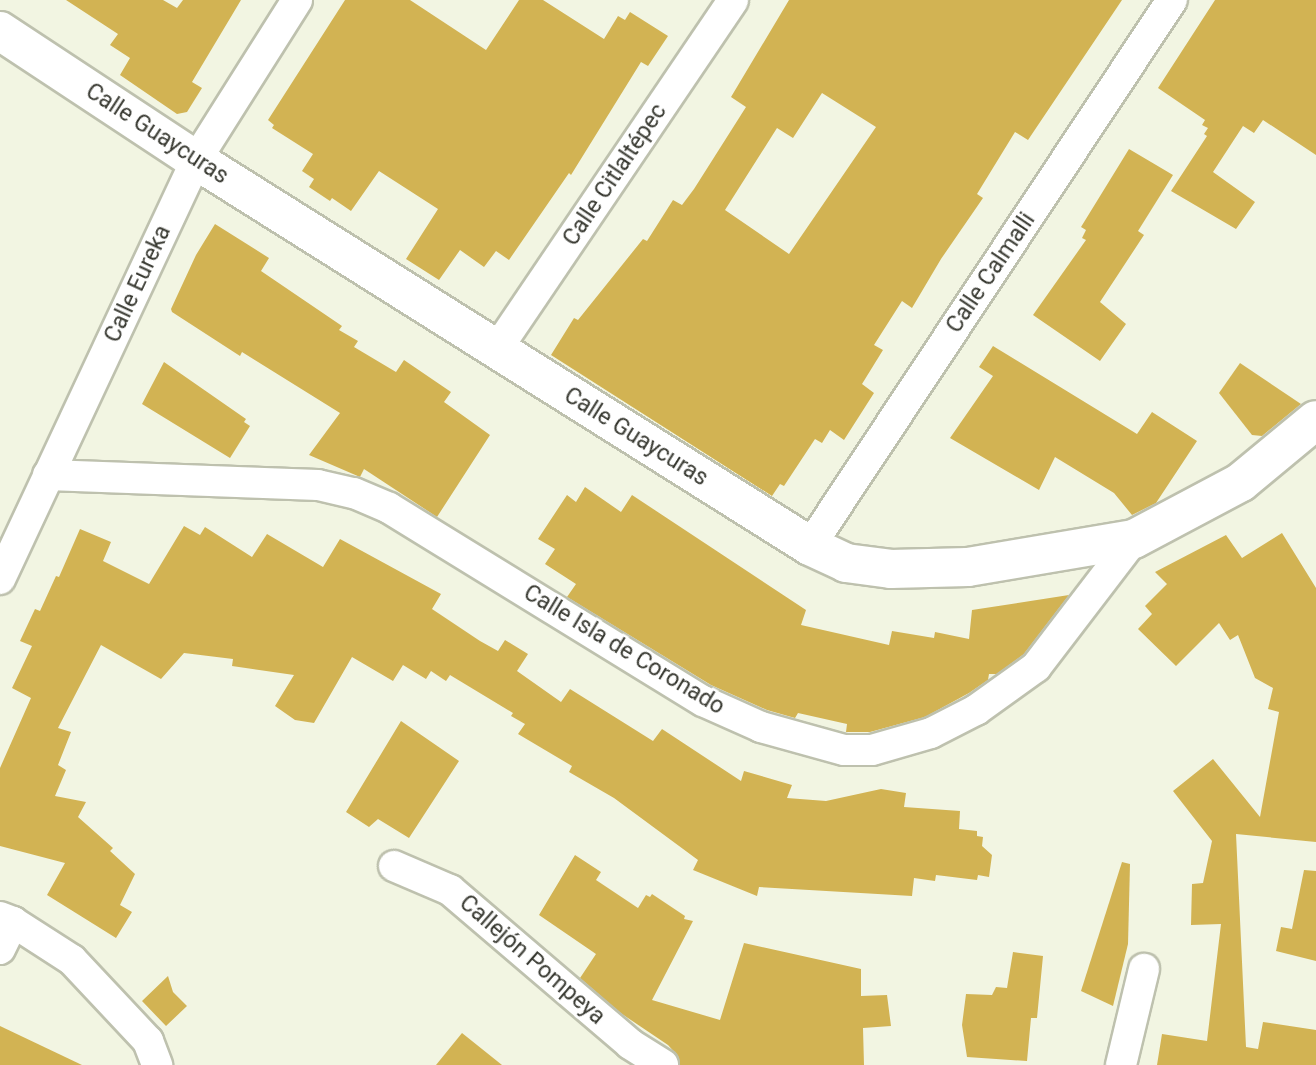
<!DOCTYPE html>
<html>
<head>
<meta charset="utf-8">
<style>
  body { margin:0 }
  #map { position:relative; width:1316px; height:1065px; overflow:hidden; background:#f2f5e2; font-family:Roboto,sans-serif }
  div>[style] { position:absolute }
  .building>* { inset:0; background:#d2b353 }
  .roads { filter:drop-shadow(2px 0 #bec1ae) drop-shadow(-2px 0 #bec1ae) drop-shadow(0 2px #bec1ae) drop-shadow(0 -2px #bec1ae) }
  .street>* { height:30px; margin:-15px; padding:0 15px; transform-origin:15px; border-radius:15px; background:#fff }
  .secondary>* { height:38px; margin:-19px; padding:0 19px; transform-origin:19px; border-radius:19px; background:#fff }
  span { translate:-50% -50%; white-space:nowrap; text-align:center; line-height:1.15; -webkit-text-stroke:5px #fff; paint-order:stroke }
  .street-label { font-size:23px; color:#383931 }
</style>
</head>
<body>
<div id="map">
  <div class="building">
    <i style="clip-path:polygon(66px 0,163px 0,177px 8px,183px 0,241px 0,192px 82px,202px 88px,187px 112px,177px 114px,120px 75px,130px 58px,110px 45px,118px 34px)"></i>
    <i style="clip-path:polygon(345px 0,410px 0,486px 50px,519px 0,543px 0,604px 39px,618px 16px,625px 20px,630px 12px,668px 36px,648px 66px,641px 62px,571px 175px,569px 173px,509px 260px,496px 251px,484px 267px,460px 250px,439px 280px,406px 259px,438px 209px,379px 171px,351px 211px,332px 198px,330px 201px,309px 187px,314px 179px,302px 171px,313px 154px,272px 128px,274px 125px,268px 120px)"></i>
    <i style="clip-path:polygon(evenodd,789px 0,1122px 0,1028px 140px,1015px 132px,977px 194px,983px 198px,941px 259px,912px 308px,902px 301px,874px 345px,883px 350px,862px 384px,874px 393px,844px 440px,830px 430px,822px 443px,815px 439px,784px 486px,780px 484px,772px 496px,551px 355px,574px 318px,578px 320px,643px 239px,647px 241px,673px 200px,682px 205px,694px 189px,746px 107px,731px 97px,789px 0,822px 93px,876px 127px,789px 254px,725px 210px,777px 128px,793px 138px,822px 93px)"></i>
    <i style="clip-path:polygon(1215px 0,1316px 0,1316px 155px,1263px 120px,1254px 133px,1243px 126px,1213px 172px,1255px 202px,1236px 229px,1171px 191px,1207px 136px,1204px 134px,1208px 128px,1202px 125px,1205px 120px,1158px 88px)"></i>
    <i style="clip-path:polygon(1129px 149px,1173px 175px,1138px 231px,1144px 235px,1100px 302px,1126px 324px,1100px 361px,1033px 315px,1086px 240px,1082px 238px,1086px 230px,1081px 227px)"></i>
    <i style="clip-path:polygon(215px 224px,269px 258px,261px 271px,342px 326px,339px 330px,358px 341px,354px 347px,396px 372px,404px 360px,451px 392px,444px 402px,490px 435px,437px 517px,364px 469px,360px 477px,309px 455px,340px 413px,242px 352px,240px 356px,172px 312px,171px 309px,196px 255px)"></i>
    <i style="clip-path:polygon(993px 346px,1137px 434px,1152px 412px,1197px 441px,1156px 503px,1132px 515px,1114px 493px,1055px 457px,1039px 490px,950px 438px,993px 376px,979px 367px)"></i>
    <i style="clip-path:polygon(164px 362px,246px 419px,244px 422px,250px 426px,230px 458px,142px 404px)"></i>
    <i style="clip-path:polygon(1240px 363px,1301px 404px,1262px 436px,1252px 435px,1219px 393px)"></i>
    <i style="clip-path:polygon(585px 487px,621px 512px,632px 495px,806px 610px,801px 625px,889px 645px,892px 631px,934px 638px,935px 632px,969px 639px,972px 610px,1069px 595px,1024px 654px,997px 674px,989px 674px,988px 680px,969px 693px,925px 717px,870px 732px,846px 732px,847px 724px,798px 713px,795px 718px,767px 710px,711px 685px,567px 597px,576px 584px,545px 564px,555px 549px,538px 539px,567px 495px,576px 502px)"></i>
    <i style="clip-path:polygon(184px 526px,200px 535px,205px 527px,252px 557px,267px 534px,323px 567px,340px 539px,441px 594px,432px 609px,480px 641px,498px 651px,505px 640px,528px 654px,517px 671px,561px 702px,570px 689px,653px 741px,662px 729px,741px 781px,744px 771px,792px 785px,787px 798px,826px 801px,881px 789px,906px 793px,904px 807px,960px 811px,959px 829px,977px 831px,977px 836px,983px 837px,982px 846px,992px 855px,989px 877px,978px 875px,977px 880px,936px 875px,935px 881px,914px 878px,912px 896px,759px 887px,757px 896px,693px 870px,698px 860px,614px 798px,569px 772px,572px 766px,518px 734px,525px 724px,511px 716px,513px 713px,450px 675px,446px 681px,431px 671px,426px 679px,403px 665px,393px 681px,352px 657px,314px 723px,295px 720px,275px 706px,294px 675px,232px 666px,233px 659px,184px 653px,161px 679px,101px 645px,58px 728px,71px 732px,58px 765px,66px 770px,55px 796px,86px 802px,78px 817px,113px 848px,110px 851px,135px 874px,120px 905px,132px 912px,116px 938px,47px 895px,65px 863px,0 846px,0 768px,31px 698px,12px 688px,32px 646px,20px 641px,35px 609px,40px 611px,56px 576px,59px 577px,80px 529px,111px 542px,103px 561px,149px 584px)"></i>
    <i style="clip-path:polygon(1282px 533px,1316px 588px,1316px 842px,1236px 834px,1246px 1047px,1258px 1049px,1263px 1022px,1316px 1030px,1316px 1065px,1157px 1065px,1162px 1034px,1207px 1041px,1221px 924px,1191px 925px,1192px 884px,1203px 883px,1212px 841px,1173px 791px,1213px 759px,1260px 817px,1279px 712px,1268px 709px,1273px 688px,1255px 678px,1238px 635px,1230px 640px,1219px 623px,1176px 666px,1138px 629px,1152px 614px,1145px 606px,1167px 584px,1155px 572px,1226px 535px,1242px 558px)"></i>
    <i style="clip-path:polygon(401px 721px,459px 761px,409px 838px,378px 819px,369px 827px,346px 812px)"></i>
    <i style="clip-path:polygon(575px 855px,601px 872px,596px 880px,638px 908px,646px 895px,650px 897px,652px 894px,685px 916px,684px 919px,693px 921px,652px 1000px,720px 1020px,744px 943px,861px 969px,861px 996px,887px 995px,891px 1026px,863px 1028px,864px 1065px,680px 1065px,678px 1056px,668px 1045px,619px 1012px,580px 978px,596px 954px,539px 915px)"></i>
    <i style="clip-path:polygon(1122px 862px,1130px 864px,1128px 944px,1113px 1006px,1081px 991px)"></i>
    <i style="clip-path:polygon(1304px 870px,1316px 871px,1316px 961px,1276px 951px,1281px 927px,1292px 929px)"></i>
    <i style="clip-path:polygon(1013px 952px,1043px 956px,1037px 1018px,1031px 1018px,1027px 1061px,967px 1057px,962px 1025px,966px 994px,992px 995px,996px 987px,1007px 988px)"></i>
    <i style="clip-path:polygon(168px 976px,173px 992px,187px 1006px,166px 1026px,142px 1001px)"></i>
    <i style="clip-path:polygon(0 1026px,82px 1065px,0 1065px)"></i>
    <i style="clip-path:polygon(462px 1033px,502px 1065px,436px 1065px)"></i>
  </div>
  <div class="roads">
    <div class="street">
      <i style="left:497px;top:349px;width:421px;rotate:-55.9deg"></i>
      <i style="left:48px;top:475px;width:270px;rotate:2.1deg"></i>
      <i style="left:318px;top:485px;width:37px;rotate:13deg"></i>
      <i style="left:354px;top:493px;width:38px;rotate:23deg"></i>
      <i style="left:389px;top:508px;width:369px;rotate:31.6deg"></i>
      <i style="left:703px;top:701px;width:64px;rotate:24.1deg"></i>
      <i style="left:761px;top:727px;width:86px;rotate:15.5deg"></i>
      <i style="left:844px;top:750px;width:28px"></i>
      <i style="left:872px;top:750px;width:61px;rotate:-16.1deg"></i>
      <i style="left:931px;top:733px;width:51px;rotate:-27.1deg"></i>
      <i style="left:976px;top:710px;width:74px;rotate:-35.6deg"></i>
      <i style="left:1036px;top:667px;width:161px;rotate:-52.6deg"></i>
      <i style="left:810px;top:546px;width:655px;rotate:-56.46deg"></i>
      <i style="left:0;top:579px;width:463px;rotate:-64.9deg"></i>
      <i style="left:196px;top:160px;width:189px;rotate:-57.7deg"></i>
      <i style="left:394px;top:866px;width:61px;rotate:23.2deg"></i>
      <i style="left:450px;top:890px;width:237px;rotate:40.5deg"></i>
      <i style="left:630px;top:1044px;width:39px;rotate:32deg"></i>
      <i style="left:0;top:917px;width:14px;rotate:21deg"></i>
      <i style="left:13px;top:922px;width:70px;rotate:32.8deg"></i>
      <i style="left:72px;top:960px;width:111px;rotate:46.8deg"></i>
      <i style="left:148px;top:1041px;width:26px;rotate:69deg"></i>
      <i style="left:0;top:949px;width:30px;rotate:-64deg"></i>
      <i style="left:1121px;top:1065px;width:99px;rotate:-76.5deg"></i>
    </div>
    <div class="secondary">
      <i style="left:0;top:31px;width:235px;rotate:33.4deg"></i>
      <i style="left:196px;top:160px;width:725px;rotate:32.16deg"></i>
      <i style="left:810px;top:546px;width:40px;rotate:25deg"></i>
      <i style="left:846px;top:563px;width:45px;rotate:7.6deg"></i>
      <i style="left:891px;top:569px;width:77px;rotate:-1.5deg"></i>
      <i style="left:968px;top:567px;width:168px;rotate:-9.6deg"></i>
      <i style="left:1134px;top:539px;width:121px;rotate:-28deg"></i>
      <i style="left:1241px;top:482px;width:97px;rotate:-39.6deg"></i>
    </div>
  </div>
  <div class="street-label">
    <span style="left:157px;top:134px;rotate:33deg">Calle Guaycuras</span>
    <span style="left:615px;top:175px;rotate:-56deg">Calle Citlaltépec</span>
    <span style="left:991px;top:273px;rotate:-56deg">Calle Calmalli</span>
    <span style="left:138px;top:284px;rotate:-65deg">Calle Eureka</span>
    <span style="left:636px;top:437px;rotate:32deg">Calle Guaycuras</span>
    <span style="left:624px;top:650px;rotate:31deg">Calle Isla de Coronado</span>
    <span style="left:532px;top:960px;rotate:41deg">Callejón Pompeya</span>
  </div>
</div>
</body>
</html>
